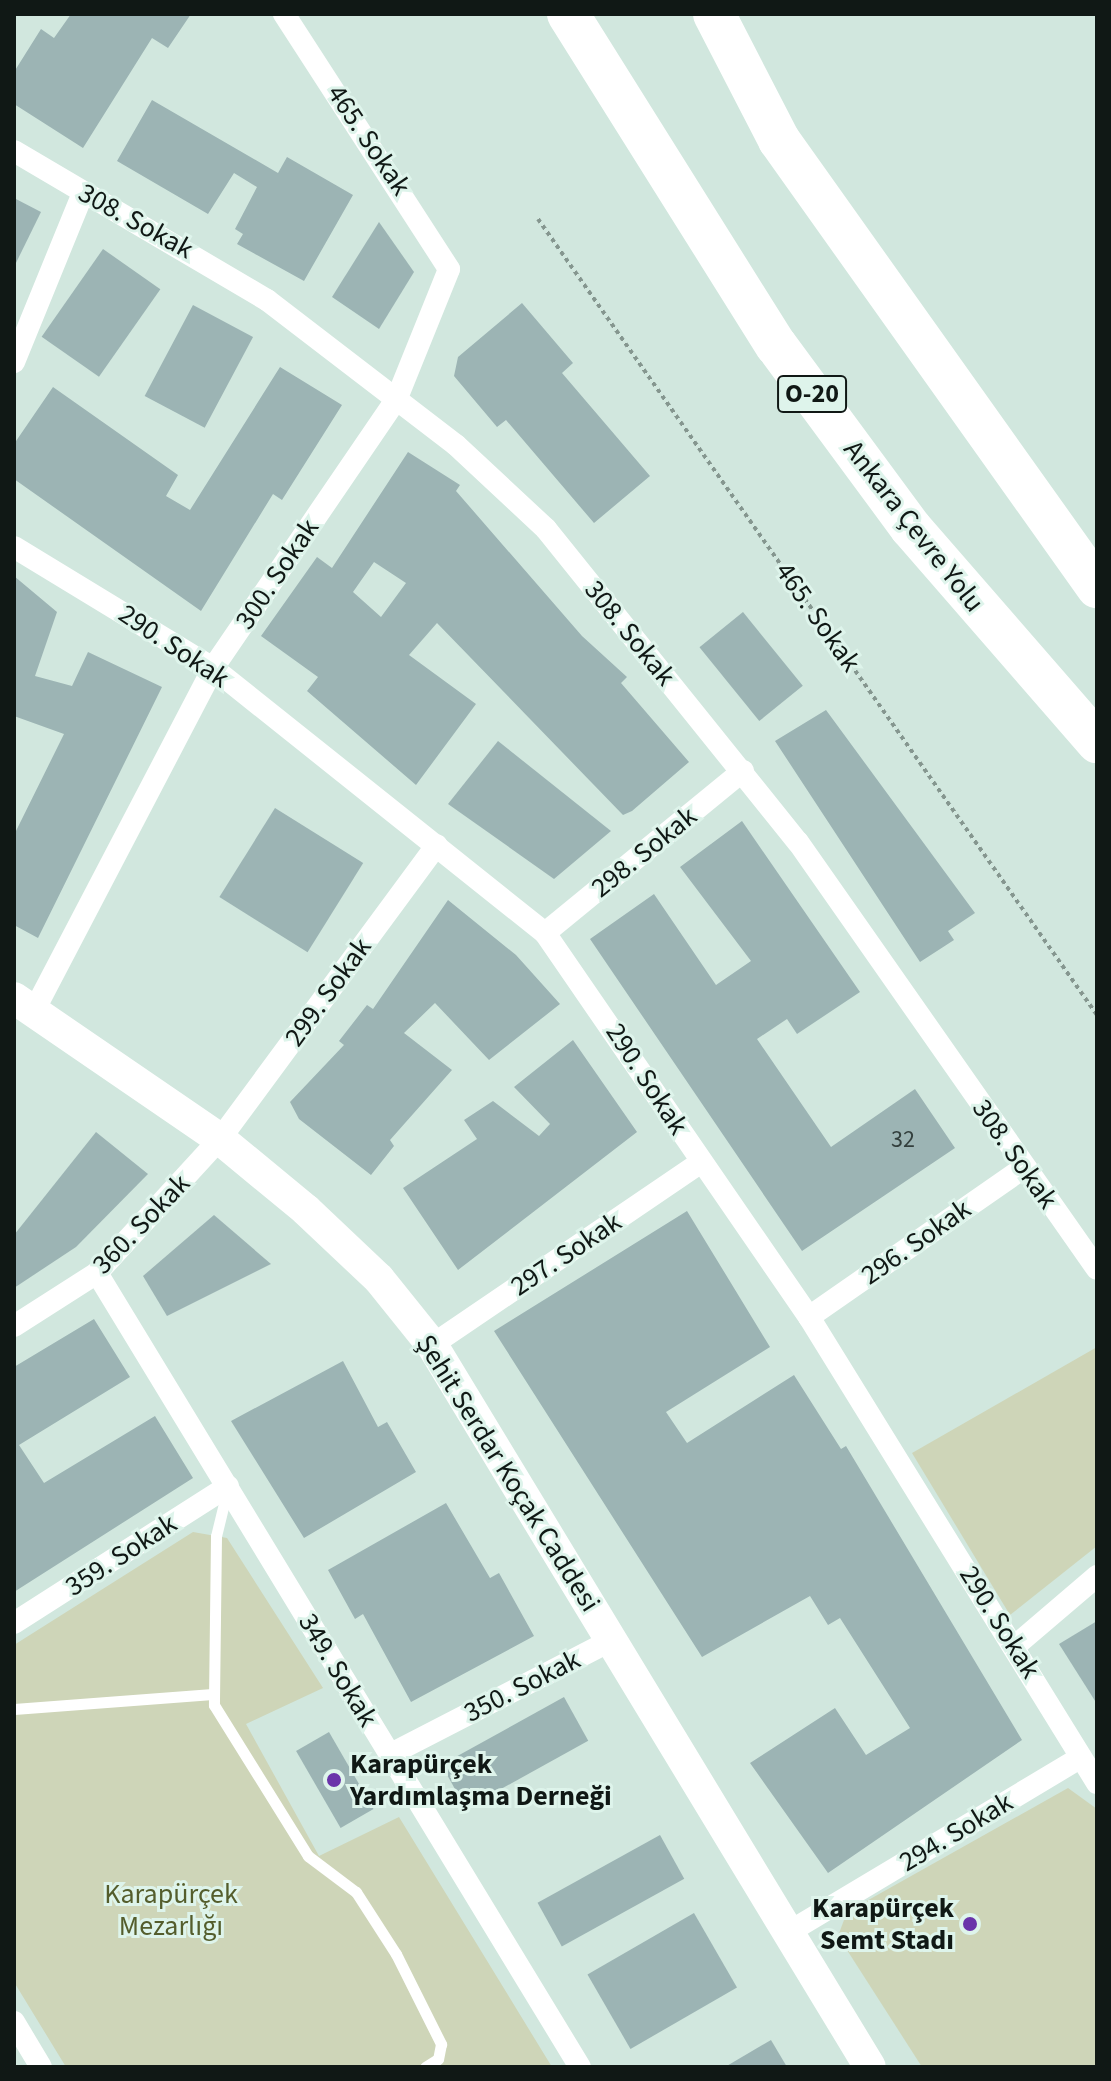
<!DOCTYPE html>
<html>
<head>
<meta charset="utf-8">
<style>
  body { margin:0 }
  #map { position:relative; width:1111px; height:2081px; overflow:hidden; background:#d1e7de; font-family:"Source Sans 3",sans-serif }
  div>[style] { position:absolute }
  .green>* { inset:0; background:#ced5b8 }
  .building>* { inset:0; background:#9cb4b4; transform-origin:0 0 }
  .path>* { height:4px; margin-top:-2px; transform-origin:0; background:repeating-linear-gradient(90deg,#85968f 0 4px,transparent 0 8px) }
  .lane>* { height:11px; margin:-5.5px; padding:0 5.5px; transform-origin:5.5px; border-radius:5.5px; background:#fff }
  .street>* { height:22px; margin:-11px; padding:0 11px; transform-origin:11px; border-radius:11px; background:#fff }
  .secondary>* { height:32px; margin:-16px; padding:0 16px; transform-origin:16px; border-radius:16px; background:#fff }
  .highway>* { height:42px; margin:-21px; padding:0 21px; transform-origin:21px; border-radius:21px; background:#fff }
  .dots>* { width:22px; height:22px; translate:-50% -50%; box-sizing:border-box; border:4px solid #def4eb; border-radius:50% }
  span { translate:-50% -50%; white-space:nowrap; text-align:center; line-height:1.15; -webkit-text-stroke:6px #def4eb; paint-order:stroke }
  .number-label { font-size:24px; color:#333f3d }
  .number-label span { -webkit-text-stroke-width:0 }
  .shield-label span { padding:2px 6px; background:#def4eb; border:2px solid; border-radius:6px; -webkit-text-stroke-width:0 }
  .shield-label { font-size:26px; color:#101815; font-weight:700 }
  .street-label { font-size:28px; color:#101815 }
  .poi-label { font-size:28px; color:#101815; font-weight:700 }
  .left { translate:0 -50%; text-align:left }
  .right { translate:-100% -50%; text-align:right }
  .park-label { font-size:28px; color:#545d2c }
  .frame { position:absolute; inset:0; border:16px solid #101815; pointer-events:none }
</style>
</head>
<body>
<div id="map">
  <div class="green">
    <i style="clip-path:polygon(1097px 1347px,1097px 1546px,1010px 1615px,912px 1453px)"></i>
    <i style="clip-path:polygon(193px 1532px,227px 1538px,323px 1688px,246px 1724px,319px 1856px,399px 1817px,552px 2067px,66px 2067px,14px 1982px,14px 1645px)"></i>
    <i style="clip-path:polygon(1068px 1788px,1097px 1809px,1097px 2067px,922px 2067px,838px 1936px,847px 1912px)"></i>
  </div>
  <div class="building">
    <i style="clip-path:polygon(71px 14px,191px 14px,168px 48px,152px 38px,83px 148px,14px 104px,14px 72px,41px 29px,54px 38px)"></i>
    <i style="clip-path:polygon(152px 100px,278px 173px,287px 157px,353px 195px,304px 281px,237px 244px,243px 234px,235px 229px,257px 187px,234px 173px,208px 214px,117px 161px)"></i>
    <i style="clip-path:polygon(14px 198px,41px 212px,14px 267px)"></i>
    <i style="clip-path:polygon(379px 222px,414px 272px,379px 329px,332px 297px)"></i>
    <i style="left:103px;top:249px;width:70px;height:107px;rotate:35deg"></i>
    <i style="clip-path:polygon(522px 303px,573px 363px,562px 373px,650px 476px,594px 523px,506px 420px,497px 427px,454px 376px,458px 357px)"></i>
    <i style="left:193px;top:305px;width:68px;height:103px;rotate:28deg"></i>
    <i style="clip-path:polygon(280px 367px,342px 405px,282px 500px,273px 494px,201px 611px,14px 479px,14px 444px,53px 387px,178px 475px,166px 496px,190px 510px)"></i>
    <i style="clip-path:polygon(evenodd,408px 452px,460px 485px,456px 491px,582px 636px,627px 677px,621px 683px,689px 762px,632px 811px,623px 815px,437px 623px,409px 655px,476px 704px,416px 785px,307px 691px,318px 677px,261px 636px,317px 557px,332px 568px,408px 452px,374px 562px,406px 583px,381px 617px,353px 592px,374px 562px)"></i>
    <i style="clip-path:polygon(14px 576px,57px 612px,35px 676px,72px 686px,88px 652px,162px 687px,38px 938px,14px 925px,14px 835px,64px 734px,14px 716px)"></i>
    <i style="left:743px;top:612px;width:95px;height:56px;rotate:51deg"></i>
    <i style="clip-path:polygon(826px 710px,975px 913px,948px 931px,954px 940px,920px 962px,775px 741px)"></i>
    <i style="clip-path:polygon(498px 741px,611px 831px,554px 879px,448px 804px)"></i>
    <i style="left:275px;top:808px;width:104px;height:105px;rotate:32deg"></i>
    <i style="clip-path:polygon(742px 821px,860px 992px,797px 1034px,787px 1019px,757px 1039px,831px 1147px,915px 1089px,955px 1148px,802px 1251px,590px 939px,654px 894px,716px 985px,751px 961px,680px 867px)"></i>
    <i style="clip-path:polygon(448px 900px,516px 955px,560px 1004px,489px 1060px,435px 1003px,404px 1033px,452px 1070px,390px 1140px,394px 1146px,371px 1175px,299px 1119px,290px 1102px,344px 1045px,339px 1041px,367px 1005px,373px 1009px)"></i>
    <i style="clip-path:polygon(573px 1040px,637px 1132px,458px 1270px,403px 1188px,477px 1139px,464px 1120px,493px 1101px,539px 1136px,550px 1124px,514px 1087px)"></i>
    <i style="clip-path:polygon(96px 1132px,148px 1174px,76px 1247px,14px 1288px,14px 1235px)"></i>
    <i style="clip-path:polygon(687px 1211px,770px 1347px,666px 1412px,687px 1443px,794px 1375px,841px 1449px,846px 1446px,1022px 1740px,828px 1873px,750px 1763px,835px 1708px,866px 1755px,910px 1728px,840px 1618px,828px 1625px,810px 1596px,702px 1657px,494px 1331px)"></i>
    <i style="clip-path:polygon(214px 1215px,271px 1264px,167px 1316px,143px 1276px)"></i>
    <i style="clip-path:polygon(94px 1319px,130px 1377px,19px 1445px,44px 1483px,155px 1416px,193px 1478px,14px 1592px,14px 1367px)"></i>
    <i style="clip-path:polygon(343px 1361px,378px 1427px,387px 1422px,416px 1472px,304px 1538px,231px 1421px)"></i>
    <i style="clip-path:polygon(446px 1503px,490px 1578px,499px 1573px,534px 1636px,411px 1702px,363px 1614px,355px 1619px,328px 1570px)"></i>
    <i style="clip-path:polygon(1097px 1621px,1097px 1704px,1059px 1644px)"></i>
    <i style="left:564px;top:1697px;width:50px;height:140px;rotate:61deg"></i>
    <i style="left:329px;top:1732px;width:89px;height:38px;rotate:60deg"></i>
    <i style="left:660px;top:1835px;width:50px;height:140px;rotate:61deg"></i>
    <i style="left:694px;top:1913px;width:86px;height:123px;rotate:60deg"></i>
    <i style="clip-path:polygon(771px 2040px,787px 2067px,725px 2067px)"></i>
  </div>
  <div class="path">
    <i style="left:538px;top:219px;width:973px;rotate:54.92deg"></i>
  </div>
  <div class="lane">
    <i style="left:227px;top:1491px;width:46px;rotate:103.7deg"></i>
    <i style="left:216px;top:1536px;width:169px;rotate:90.7deg"></i>
    <i style="left:214px;top:1705px;width:178px;rotate:58.1deg"></i>
    <i style="left:308px;top:1856px;width:60px;rotate:36.9deg"></i>
    <i style="left:356px;top:1892px;width:74px;rotate:57.2deg"></i>
    <i style="left:396px;top:1954px;width:101px;rotate:63.4deg"></i>
    <i style="left:441px;top:2044px;width:15px;rotate:101deg"></i>
    <i style="left:438px;top:2059px;width:15px;rotate:148deg"></i>
    <i style="left:14px;top:1709px;width:199px;rotate:-4.3deg"></i>
  </div>
  <div class="street">
    <i style="left:14px;top:151px;width:294px;rotate:30.5deg"></i>
    <i style="left:267px;top:300px;width:238px;rotate:37.5deg"></i>
    <i style="left:456px;top:445px;width:123px;rotate:43deg"></i>
    <i style="left:546px;top:529px;width:402px;rotate:51.2deg"></i>
    <i style="left:798px;top:842px;width:521px;rotate:55deg"></i>
    <i style="left:14px;top:362px;width:183px;rotate:-67.8deg"></i>
    <i style="left:14px;top:547px;width:233px;rotate:31.3deg"></i>
    <i style="left:213px;top:668px;width:425px;rotate:38.6deg"></i>
    <i style="left:545px;top:933px;width:466px;rotate:55.5deg"></i>
    <i style="left:809px;top:1317px;width:548px;rotate:58.28deg"></i>
    <i style="left:545px;top:933px;width:256px;rotate:-39.3deg"></i>
    <i style="left:36px;top:1007px;width:382px;rotate:-62.4deg"></i>
    <i style="left:213px;top:668px;width:327px;rotate:-55.7deg"></i>
    <i style="left:397px;top:398px;width:139px;rotate:-68deg"></i>
    <i style="left:449px;top:269px;width:304px;rotate:-122.9deg"></i>
    <i style="left:97px;top:1273px;width:929px;rotate:58.69deg"></i>
    <i style="left:809px;top:1317px;width:261px;rotate:-34.8deg"></i>
    <i style="left:14px;top:1326px;width:98px;rotate:-32.6deg"></i>
    <i style="left:97px;top:1273px;width:182px;rotate:-47.5deg"></i>
    <i style="left:220px;top:1139px;width:365px;rotate:-53.6deg"></i>
    <i style="left:432px;top:1345px;width:324px;rotate:-34.2deg"></i>
    <i style="left:14px;top:1623px;width:254px;rotate:-32.6deg"></i>
    <i style="left:1015px;top:1646px;width:108px;rotate:-40.5deg"></i>
    <i style="left:389px;top:1755px;width:251px;rotate:-27.3deg"></i>
    <i style="left:789px;top:1932px;width:340px;rotate:-30.9deg"></i>
    <i style="left:14px;top:2022px;width:52px;rotate:59deg"></i>
  </div>
  <div class="secondary">
    <i style="left:14px;top:998px;width:250px;rotate:34.4deg"></i>
    <i style="left:220px;top:1139px;width:112px;rotate:39.5deg"></i>
    <i style="left:306px;top:1210px;width:100px;rotate:43.4deg"></i>
    <i style="left:379px;top:1279px;width:85px;rotate:51.2deg"></i>
    <i style="left:432px;top:1345px;width:844px;rotate:58.76deg"></i>
  </div>
  <div class="highway">
    <i style="left:568px;top:14px;width:391px;rotate:57.9deg"></i>
    <i style="left:776px;top:345px;width:227px;rotate:53.6deg"></i>
    <i style="left:911px;top:528px;width:284px;rotate:49deg"></i>
    <i style="left:714px;top:14px;width:142px;rotate:62.7deg"></i>
    <i style="left:779px;top:140px;width:549px;rotate:54.57deg"></i>
  </div>
  <div class="dots">
    <i style="left:334px;top:1780px;background:#6a34aa"></i>
    <i style="left:970px;top:1924px;background:#6a34aa"></i>
  </div>
  <div class="number-label">
    <span style="left:903px;top:1140px">32</span>
  </div>
  <div class="shield-label">
    <span style="left:812px;top:394px">O-20</span>
  </div>
  <div class="street-label">
    <span style="left:369px;top:140px;rotate:56deg">465. Sokak</span>
    <span style="left:136px;top:221px;rotate:29deg">308. Sokak</span>
    <span style="left:914px;top:526px;rotate:52deg">Ankara Çevre Yolu</span>
    <span style="left:277px;top:574px;rotate:-56deg">300. Sokak</span>
    <span style="left:818px;top:617px;rotate:55deg">465. Sokak</span>
    <span style="left:630px;top:633px;rotate:51deg">308. Sokak</span>
    <span style="left:174px;top:646px;rotate:34deg">290. Sokak</span>
    <span style="left:644px;top:852px;rotate:-39deg">298. Sokak</span>
    <span style="left:328px;top:992px;rotate:-54deg">299. Sokak</span>
    <span style="left:647px;top:1079px;rotate:57deg">290. Sokak</span>
    <span style="left:1015px;top:1154px;rotate:55deg">308. Sokak</span>
    <span style="left:141px;top:1224px;rotate:-46deg">360. Sokak</span>
    <span style="left:916px;top:1242px;rotate:-35deg">296. Sokak</span>
    <span style="left:566px;top:1254px;rotate:-34deg">297. Sokak</span>
    <span style="left:508px;top:1473px;rotate:58deg">Şehit Serdar Koçak Caddesi</span>
    <span style="left:121px;top:1555px;rotate:-33deg">359. Sokak</span>
    <span style="left:1000px;top:1622px;rotate:58deg">290. Sokak</span>
    <span style="left:338px;top:1670px;rotate:59deg">349. Sokak</span>
    <span style="left:522px;top:1686px;rotate:-27deg">350. Sokak</span>
    <span style="left:956px;top:1832px;rotate:-31deg">294. Sokak</span>
  </div>
  <div class="poi-label">
    <span class="left" style="left:350px;top:1780px">Karapürçek<br>Yardımlaşma Derneği</span>
    <span class="right" style="left:954px;top:1924px">Karapürçek<br>Semt Stadı</span>
  </div>
  <div class="park-label">
    <span style="left:171px;top:1910px">Karapürçek<br>Mezarlığı</span>
  </div>
  <div class="frame"></div>
</div>
</body>
</html>
